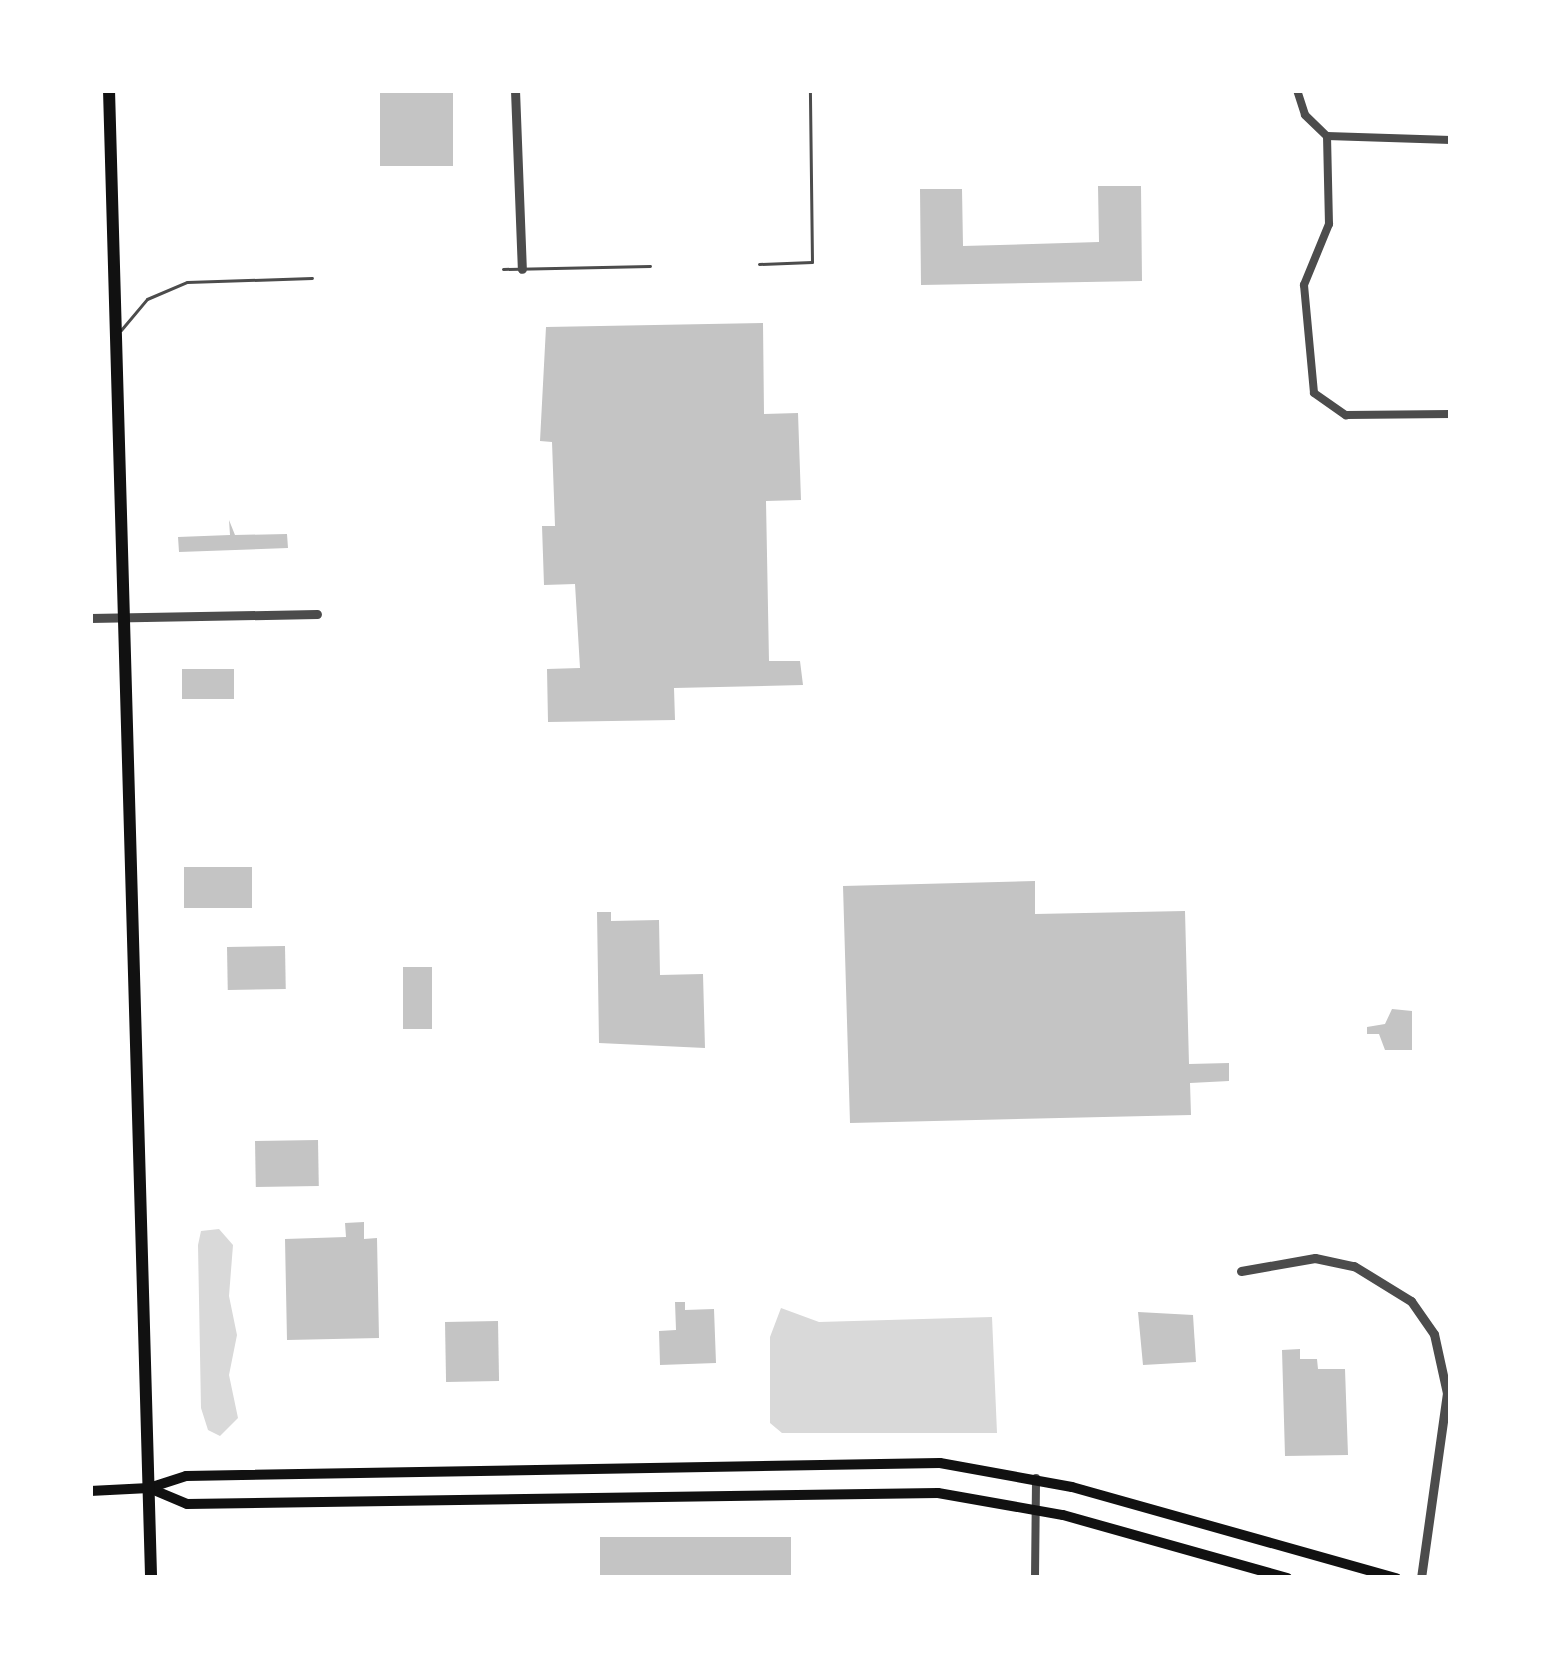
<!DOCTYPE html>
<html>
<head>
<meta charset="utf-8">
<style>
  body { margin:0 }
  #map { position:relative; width:1541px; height:1668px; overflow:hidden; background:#fff; font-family:"Asap Condensed",sans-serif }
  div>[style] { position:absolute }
  .water>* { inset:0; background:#d9d9d9 }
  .building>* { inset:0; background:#c4c4c4; transform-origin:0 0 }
  .service>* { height:3px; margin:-1.5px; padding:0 1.5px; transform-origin:1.5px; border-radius:1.5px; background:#4c4c4c }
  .minor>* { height:8px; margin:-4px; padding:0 4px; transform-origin:4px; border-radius:4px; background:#4c4c4c }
  .tertiary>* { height:9px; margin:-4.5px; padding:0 4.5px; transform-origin:4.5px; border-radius:4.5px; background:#4c4c4c }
  .secondary>* { height:10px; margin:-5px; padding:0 5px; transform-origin:5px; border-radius:5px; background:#111 }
  .primary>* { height:12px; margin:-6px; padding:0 6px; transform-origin:6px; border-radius:6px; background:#111 }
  span { translate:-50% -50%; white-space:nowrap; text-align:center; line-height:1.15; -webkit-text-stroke:10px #fff; paint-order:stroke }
  .frame { position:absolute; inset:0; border:93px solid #fff; pointer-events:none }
</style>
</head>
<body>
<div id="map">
  <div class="water">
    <i style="clip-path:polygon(219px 1229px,233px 1245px,229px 1296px,237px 1335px,229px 1375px,238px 1418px,220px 1436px,208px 1430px,201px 1408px,198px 1245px,201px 1231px)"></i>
    <i style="clip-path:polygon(781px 1308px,819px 1322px,992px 1317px,997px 1433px,782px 1433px,770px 1423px,770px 1337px)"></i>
  </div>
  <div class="building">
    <i style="left:380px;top:90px;width:73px;height:76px"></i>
    <i style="clip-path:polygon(1098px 186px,1141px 186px,1142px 281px,921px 285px,920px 189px,962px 189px,963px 246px,1099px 242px)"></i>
    <i style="clip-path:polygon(763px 323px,764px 414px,798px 413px,801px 500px,766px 501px,769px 661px,800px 661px,803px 685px,674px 688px,675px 720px,548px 722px,547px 669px,580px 668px,575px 584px,544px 585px,542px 526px,555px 526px,552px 442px,540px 441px,546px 327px)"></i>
    <i style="clip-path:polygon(229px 520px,235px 535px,287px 534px,288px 548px,179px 552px,178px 537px,230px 535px)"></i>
    <i style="left:182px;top:669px;width:52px;height:30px"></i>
    <i style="left:252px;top:867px;width:41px;height:68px;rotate:90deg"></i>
    <i style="clip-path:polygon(1035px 881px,1035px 914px,1185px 911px,1189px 1064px,1229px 1063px,1229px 1081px,1190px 1083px,1191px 1115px,850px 1123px,843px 886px)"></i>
    <i style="clip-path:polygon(597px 912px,611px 912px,611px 921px,659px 920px,660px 975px,703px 974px,705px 1048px,599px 1043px)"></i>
    <i style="left:285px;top:946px;width:43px;height:58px;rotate:89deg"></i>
    <i style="left:403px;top:967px;width:29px;height:62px"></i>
    <i style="clip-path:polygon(1392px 1009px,1412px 1011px,1412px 1050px,1385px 1050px,1379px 1034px,1367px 1034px,1367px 1027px,1385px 1024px)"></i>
    <i style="left:318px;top:1140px;width:46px;height:63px;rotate:89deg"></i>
    <i style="clip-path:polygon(364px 1222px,364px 1239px,377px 1238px,379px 1338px,287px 1340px,285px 1239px,346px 1237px,345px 1223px)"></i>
    <i style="clip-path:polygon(675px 1302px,685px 1302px,685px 1310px,714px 1309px,716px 1363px,660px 1365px,659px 1331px,676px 1330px)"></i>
    <i style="clip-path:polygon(1138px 1312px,1193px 1315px,1196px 1362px,1143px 1365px)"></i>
    <i style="left:498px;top:1321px;width:60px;height:53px;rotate:89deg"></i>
    <i style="clip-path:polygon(1300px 1349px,1300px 1359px,1317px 1359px,1318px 1369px,1345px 1369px,1348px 1455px,1285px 1456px,1282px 1350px)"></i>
    <i style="left:791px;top:1537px;width:41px;height:191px;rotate:90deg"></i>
  </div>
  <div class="service">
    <i style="left:759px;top:264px;width:53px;rotate:-2.2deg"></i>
    <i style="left:812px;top:262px;width:172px;rotate:-90.7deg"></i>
    <i style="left:503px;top:269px;width:147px;rotate:-1.2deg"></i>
    <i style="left:121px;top:330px;width:40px;rotate:-50deg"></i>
    <i style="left:147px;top:299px;width:43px;rotate:-23deg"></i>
    <i style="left:187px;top:282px;width:125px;rotate:-1.8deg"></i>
  </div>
  <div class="minor">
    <i style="left:1297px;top:90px;width:26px;rotate:72deg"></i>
    <i style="left:1305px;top:115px;width:30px;rotate:44deg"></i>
    <i style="left:1327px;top:136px;width:124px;rotate:1.8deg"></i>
    <i style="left:1327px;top:136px;width:88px;rotate:88.7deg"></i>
    <i style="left:1329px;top:224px;width:66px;rotate:112.3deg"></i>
    <i style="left:1304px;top:285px;width:108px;rotate:84.7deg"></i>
    <i style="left:1314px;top:393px;width:39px;rotate:35deg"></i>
    <i style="left:1346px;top:415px;width:105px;rotate:-0.5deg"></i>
    <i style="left:1035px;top:1578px;width:100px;rotate:-89.4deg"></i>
  </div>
  <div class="tertiary">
    <i style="left:515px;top:90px;width:179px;rotate:87.8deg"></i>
    <i style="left:90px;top:618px;width:227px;rotate:-1deg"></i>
    <i style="left:1241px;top:1271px;width:75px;rotate:-10deg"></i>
    <i style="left:1315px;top:1258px;width:40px;rotate:12deg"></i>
    <i style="left:1354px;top:1266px;width:67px;rotate:31.6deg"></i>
    <i style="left:1411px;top:1301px;width:40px;rotate:55.1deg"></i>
    <i style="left:1434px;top:1334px;width:60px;rotate:77.6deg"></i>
    <i style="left:1447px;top:1393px;width:187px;rotate:98deg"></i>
  </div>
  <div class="secondary">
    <i style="left:149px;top:1488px;width:41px;rotate:22.8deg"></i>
    <i style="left:187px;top:1504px;width:751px;rotate:-0.84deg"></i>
    <i style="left:938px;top:1493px;width:127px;rotate:10deg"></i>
    <i style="left:1063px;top:1515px;width:233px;rotate:15.7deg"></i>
    <i style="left:90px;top:1491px;width:59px;rotate:-2.9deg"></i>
    <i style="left:149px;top:1488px;width:39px;rotate:-18deg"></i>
    <i style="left:186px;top:1476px;width:754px;rotate:-0.99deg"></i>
    <i style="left:940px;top:1463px;width:134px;rotate:10.3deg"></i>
    <i style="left:1072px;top:1487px;width:337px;rotate:15.7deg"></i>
  </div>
  <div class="primary">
    <i style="left:109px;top:90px;width:1489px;rotate:88.38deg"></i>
  </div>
  <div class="frame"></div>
</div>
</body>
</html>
